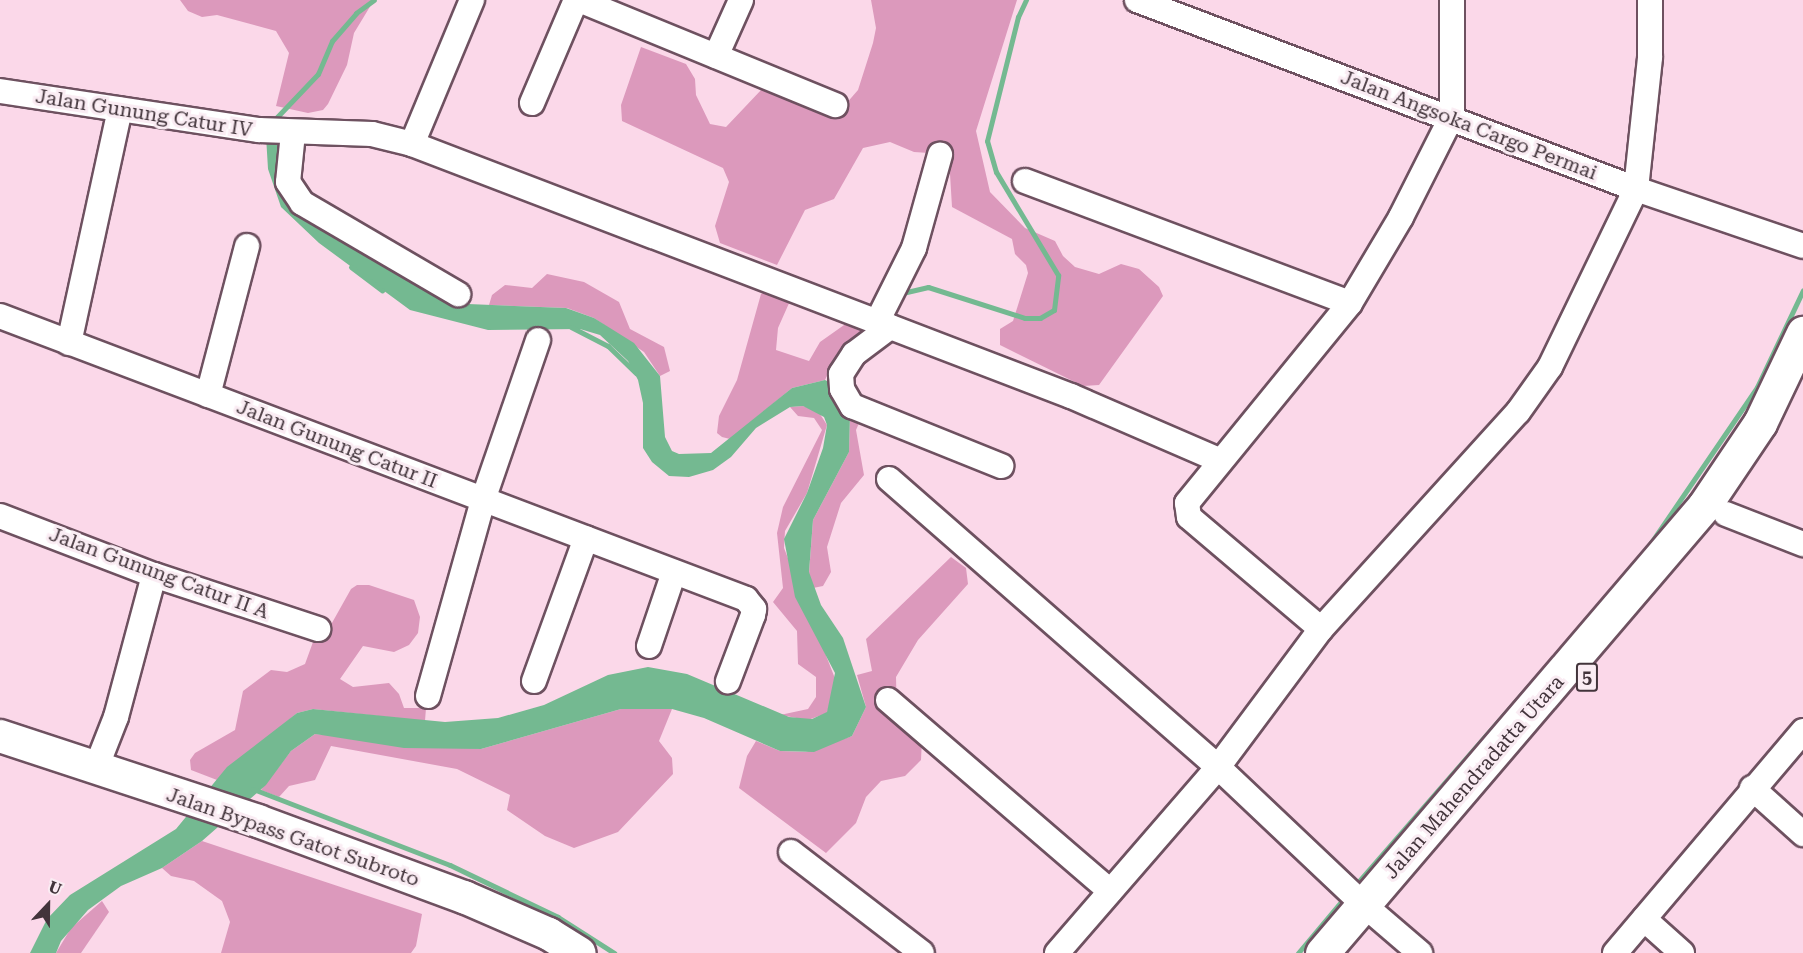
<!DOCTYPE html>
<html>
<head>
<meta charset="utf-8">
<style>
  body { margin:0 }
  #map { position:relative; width:1803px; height:953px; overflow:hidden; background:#fbd8e9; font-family:"Roboto Serif",serif }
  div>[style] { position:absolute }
  .forest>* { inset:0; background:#dc99bc }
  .water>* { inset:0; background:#74b991 }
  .stream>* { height:5px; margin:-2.5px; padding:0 2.5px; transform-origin:2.5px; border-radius:2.5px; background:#74b991 }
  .roads { filter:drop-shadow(2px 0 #6e5160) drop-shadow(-2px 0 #6e5160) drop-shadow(0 2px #6e5160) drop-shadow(0 -2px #6e5160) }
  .minor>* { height:24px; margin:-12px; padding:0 12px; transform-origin:12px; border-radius:12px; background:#fff }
  .major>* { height:32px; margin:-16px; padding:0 16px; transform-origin:16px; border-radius:16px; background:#fff }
  .highway>* { height:33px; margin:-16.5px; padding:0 16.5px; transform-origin:16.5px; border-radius:16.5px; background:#fff }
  span { translate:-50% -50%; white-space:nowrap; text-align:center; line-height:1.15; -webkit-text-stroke:6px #faecf3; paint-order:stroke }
  .shield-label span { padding:2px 4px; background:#faecf3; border:2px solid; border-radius:4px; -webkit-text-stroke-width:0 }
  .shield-label { font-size:18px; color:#42343b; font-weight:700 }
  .street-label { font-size:20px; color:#42343b }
  .north { position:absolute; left:18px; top:875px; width:60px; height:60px; -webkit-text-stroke:4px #faecf3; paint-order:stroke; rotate:22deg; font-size:16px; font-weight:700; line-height:24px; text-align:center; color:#42343b }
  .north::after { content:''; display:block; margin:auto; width:21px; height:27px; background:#42343b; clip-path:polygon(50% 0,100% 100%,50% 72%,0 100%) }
</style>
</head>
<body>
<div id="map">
  <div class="forest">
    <i style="clip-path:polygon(180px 0,374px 0,354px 33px,347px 65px,328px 104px,323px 110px,308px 113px,276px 106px,289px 53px,276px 31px,217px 15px,202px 17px,188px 11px)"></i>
    <i style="clip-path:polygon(871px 0,1017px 0,976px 131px,990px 192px,1025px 228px,1055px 241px,1063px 256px,1075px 267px,1099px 274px,1121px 264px,1139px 269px,1159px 287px,1163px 296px,1099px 385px,1083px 386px,1000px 345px,1000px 329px,1013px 321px,1028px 273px,1026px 265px,1015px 254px,1012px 239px,952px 207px,950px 174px,929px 153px,914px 152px,890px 142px,863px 148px,834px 199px,805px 210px,777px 265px,720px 243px,715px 226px,729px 182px,723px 168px,622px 121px,621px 105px,641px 47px,686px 64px,695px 79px,696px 95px,710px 124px,726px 127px,762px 89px,822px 115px,838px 113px,858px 90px,873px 43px,876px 28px)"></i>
    <i style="clip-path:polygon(547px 274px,584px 282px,619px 302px,630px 329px,664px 347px,670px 371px,660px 376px,644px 352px,594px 318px,567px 308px,489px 305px,492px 295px,505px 285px,532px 288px)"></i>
    <i style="clip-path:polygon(771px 289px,790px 301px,778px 328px,776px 350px,809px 361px,820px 342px,854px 318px,862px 330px,837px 354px,825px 380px,792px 388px,730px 439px,722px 437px,717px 433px,719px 416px,737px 380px,761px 294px)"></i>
    <i style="clip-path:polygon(803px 406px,818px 411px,827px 425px,807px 493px,785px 531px,784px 548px,836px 681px,827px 713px,808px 720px,780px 715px,808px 709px,816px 697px,816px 677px,798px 664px,797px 631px,773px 602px,783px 588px,777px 533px,783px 507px,822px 430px,814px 418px,798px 416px,790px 407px)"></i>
    <i style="clip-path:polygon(863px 414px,856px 430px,864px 475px,841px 503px,827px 547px,831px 572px,823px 586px,813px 588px,809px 573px,813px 520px,849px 452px,850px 415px)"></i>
    <i style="clip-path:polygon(951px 557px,966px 568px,968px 584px,918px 640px,896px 677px,897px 717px,922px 739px,921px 760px,905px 776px,881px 781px,866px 797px,856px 823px,826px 853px,739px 788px,747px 756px,756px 741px,780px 751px,806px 752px,852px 736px,866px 707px,857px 675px,872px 671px,866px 639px)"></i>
    <i style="clip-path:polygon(357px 585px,369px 585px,414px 600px,420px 617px,418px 633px,409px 645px,394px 652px,363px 646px,340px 679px,353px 687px,389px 683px,399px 694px,404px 708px,426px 708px,425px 721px,313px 709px,297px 713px,217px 780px,191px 770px,190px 760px,195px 753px,235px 730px,243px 691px,271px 670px,287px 672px,305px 664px,313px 642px,328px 630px,351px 589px)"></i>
    <i style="clip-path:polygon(621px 709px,672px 709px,659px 741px,672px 758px,673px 774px,618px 832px,574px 848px,545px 836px,507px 810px,510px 795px,457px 769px,331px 746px,315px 780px,289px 786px,279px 797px,261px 790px,291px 751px,315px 734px,481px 749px)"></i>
    <i style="clip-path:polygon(202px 841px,422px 914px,416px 946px,411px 953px,221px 953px,230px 922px,222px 901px,194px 881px,171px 876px,162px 868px)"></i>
    <i style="clip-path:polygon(102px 901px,109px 912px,81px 953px,56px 953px,71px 928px)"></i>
  </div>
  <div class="water">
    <i style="clip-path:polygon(266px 136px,285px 138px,285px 174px,368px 254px,409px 281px,468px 304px,566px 308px,594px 318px,634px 343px,660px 376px,665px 437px,672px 451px,679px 454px,711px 453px,792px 388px,825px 380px,839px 387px,850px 415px,849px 452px,813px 520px,809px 572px,821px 605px,843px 638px,866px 707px,852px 736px,814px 752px,780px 751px,704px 718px,672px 709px,621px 709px,481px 749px,404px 748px,315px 734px,291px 751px,266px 785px,202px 841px,162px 868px,121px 886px,88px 910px,61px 941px,56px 953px,30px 953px,47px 919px,70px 895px,176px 829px,227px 767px,297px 713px,313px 709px,445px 722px,498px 718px,544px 705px,608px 675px,648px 667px,687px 674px,789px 717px,812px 719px,827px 712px,835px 673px,795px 597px,784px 539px,807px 493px,823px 448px,827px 425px,824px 417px,803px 406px,790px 407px,756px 428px,731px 457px,713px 470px,689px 477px,669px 476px,652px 462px,643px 448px,643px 403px,638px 380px,628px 361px,600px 335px,580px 329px,488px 330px,410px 310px,319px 243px,281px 207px,268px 169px)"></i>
  </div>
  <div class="stream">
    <i style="left:275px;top:126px;width:9px;rotate:-77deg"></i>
    <i style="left:277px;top:117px;width:59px;rotate:-46.4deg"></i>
    <i style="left:318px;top:74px;width:36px;rotate:-67deg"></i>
    <i style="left:332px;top:41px;width:37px;rotate:-49deg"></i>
    <i style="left:356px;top:13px;width:22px;rotate:-36deg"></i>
    <i style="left:351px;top:267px;width:39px;rotate:37deg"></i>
    <i style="left:898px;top:294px;width:31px;rotate:-13deg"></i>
    <i style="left:928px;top:287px;width:102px;rotate:17.7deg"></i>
    <i style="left:1025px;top:318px;width:15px"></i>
    <i style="left:1040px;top:318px;width:16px;rotate:-30deg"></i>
    <i style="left:1054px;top:310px;width:35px;rotate:-83deg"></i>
    <i style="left:1058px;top:275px;width:120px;rotate:-121deg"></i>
    <i style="left:996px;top:172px;width:32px;rotate:-106deg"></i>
    <i style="left:987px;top:141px;width:128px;rotate:-76deg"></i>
    <i style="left:1018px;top:17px;width:19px;rotate:-65deg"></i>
    <i style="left:571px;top:327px;width:42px;rotate:27.2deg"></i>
    <i style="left:608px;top:346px;width:39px;rotate:44deg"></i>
    <i style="left:1646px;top:550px;width:197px;rotate:-55.7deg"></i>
    <i style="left:1757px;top:387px;width:107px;rotate:-64.6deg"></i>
    <i style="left:253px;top:789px;width:211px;rotate:21.1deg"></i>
    <i style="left:450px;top:865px;width:120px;rotate:25.7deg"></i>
    <i style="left:558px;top:917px;width:67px;rotate:32.7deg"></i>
    <i style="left:1353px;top:888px;width:282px;rotate:-49deg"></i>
    <i style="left:1298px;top:953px;width:73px;rotate:-50deg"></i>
  </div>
  <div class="roads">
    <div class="minor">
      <i style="left:579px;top:0;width:277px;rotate:22.3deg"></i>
      <i style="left:1137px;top:0;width:534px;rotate:20.74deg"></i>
      <i style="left:1636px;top:189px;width:176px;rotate:18.8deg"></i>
      <i style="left:716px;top:56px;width:61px;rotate:-65.9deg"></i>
      <i style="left:0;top:91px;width:262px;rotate:8.6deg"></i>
      <i style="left:259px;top:130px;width:113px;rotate:2deg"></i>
      <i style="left:372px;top:134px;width:41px;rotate:14deg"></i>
      <i style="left:412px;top:144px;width:706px;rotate:20.93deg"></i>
      <i style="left:1071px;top:396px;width:163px;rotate:23.4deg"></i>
      <i style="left:532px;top:103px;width:112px;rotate:-66.9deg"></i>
      <i style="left:293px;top:133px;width:49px;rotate:95.8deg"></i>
      <i style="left:288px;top:182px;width:25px;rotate:56deg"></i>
      <i style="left:302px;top:203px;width:181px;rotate:30.3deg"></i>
      <i style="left:412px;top:144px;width:156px;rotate:-67.4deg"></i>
      <i style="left:1025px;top:181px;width:347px;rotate:20.6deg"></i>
      <i style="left:0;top:316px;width:798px;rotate:20.77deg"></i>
      <i style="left:746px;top:599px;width:13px;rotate:51deg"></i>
      <i style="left:754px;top:609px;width:6px;rotate:99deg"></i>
      <i style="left:753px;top:615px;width:71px;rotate:110.7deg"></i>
      <i style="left:877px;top:322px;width:83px;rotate:-63.4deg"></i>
      <i style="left:914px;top:248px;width:97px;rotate:-74.4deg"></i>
      <i style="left:890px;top:327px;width:45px;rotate:143.1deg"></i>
      <i style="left:854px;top:354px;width:24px;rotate:123deg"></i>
      <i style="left:841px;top:374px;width:15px;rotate:86deg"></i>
      <i style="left:842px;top:389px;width:20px;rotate:60deg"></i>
      <i style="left:852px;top:406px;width:161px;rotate:21.9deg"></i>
      <i style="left:69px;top:343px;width:239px;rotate:-77.7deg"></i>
      <i style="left:208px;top:395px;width:154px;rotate:-75.3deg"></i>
      <i style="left:889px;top:479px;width:437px;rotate:41.2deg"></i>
      <i style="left:1218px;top:767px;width:201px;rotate:43.4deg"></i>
      <i style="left:1364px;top:905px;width:74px;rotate:40.6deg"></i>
      <i style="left:1726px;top:514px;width:83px;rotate:21.3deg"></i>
      <i style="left:0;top:516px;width:165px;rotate:21deg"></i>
      <i style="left:154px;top:575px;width:173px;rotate:18.2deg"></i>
      <i style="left:1321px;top:629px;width:173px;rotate:-139.7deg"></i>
      <i style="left:1189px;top:517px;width:14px;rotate:-98deg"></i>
      <i style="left:1187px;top:503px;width:258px;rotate:-50.8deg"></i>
      <i style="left:1350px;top:303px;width:100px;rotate:-59.3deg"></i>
      <i style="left:1401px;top:217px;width:113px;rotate:-63.2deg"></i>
      <i style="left:1452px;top:116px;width:116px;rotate:-90deg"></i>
      <i style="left:649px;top:646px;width:78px;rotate:-71.3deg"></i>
      <i style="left:534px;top:681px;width:152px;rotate:-70deg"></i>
      <i style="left:428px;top:696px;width:204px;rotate:-74.3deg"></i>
      <i style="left:483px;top:500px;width:169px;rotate:-71deg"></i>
      <i style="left:888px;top:700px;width:293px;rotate:40.7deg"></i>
      <i style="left:96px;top:768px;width:55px;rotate:-68.6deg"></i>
      <i style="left:116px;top:717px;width:147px;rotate:-75deg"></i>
      <i style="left:1752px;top:788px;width:69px;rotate:42deg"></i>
      <i style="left:791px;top:852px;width:165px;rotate:37.6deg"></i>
      <i style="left:1644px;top:919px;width:51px;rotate:41.8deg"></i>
      <i style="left:1057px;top:953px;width:246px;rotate:-49.1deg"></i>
      <i style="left:1218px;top:767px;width:172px;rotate:-53.3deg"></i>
      <i style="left:1321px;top:629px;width:293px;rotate:-47.8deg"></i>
      <i style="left:1518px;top:412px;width:55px;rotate:-54.6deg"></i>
      <i style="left:1550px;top:367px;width:198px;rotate:-64.2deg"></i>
      <i style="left:1636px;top:189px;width:133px;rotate:-83.9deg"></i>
      <i style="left:1650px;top:57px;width:57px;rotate:-90deg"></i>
      <i style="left:1615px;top:953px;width:291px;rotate:-49.7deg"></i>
    </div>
    <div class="major">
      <i style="left:0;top:736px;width:272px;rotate:18.2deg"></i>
      <i style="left:258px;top:821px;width:220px;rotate:20.3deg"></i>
      <i style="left:464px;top:897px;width:93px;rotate:23.5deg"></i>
      <i style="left:549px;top:934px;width:36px;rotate:32deg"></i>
    </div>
    <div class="highway">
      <i style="left:1322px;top:953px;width:588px;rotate:-49.48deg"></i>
      <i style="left:1704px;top:506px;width:100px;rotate:-56deg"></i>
      <i style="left:1760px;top:423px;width:100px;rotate:-64.5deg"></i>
    </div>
  </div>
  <div class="shield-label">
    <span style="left:1587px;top:677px">5</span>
  </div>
  <div class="street-label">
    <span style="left:144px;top:113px;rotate:9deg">Jalan Gunung Catur IV</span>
    <span style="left:1469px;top:125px;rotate:21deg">Jalan Angsoka Cargo Permai</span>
    <span style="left:337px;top:444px;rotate:21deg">Jalan Gunung Catur II</span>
    <span style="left:159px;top:573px;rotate:20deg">Jalan Gunung Catur II A</span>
    <span style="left:1474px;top:777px;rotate:-49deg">Jalan Mahendradatta Utara</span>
    <span style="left:293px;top:837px;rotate:19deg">Jalan Bypass Gatot Subroto</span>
  </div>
  <div class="north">U</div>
</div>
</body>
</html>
